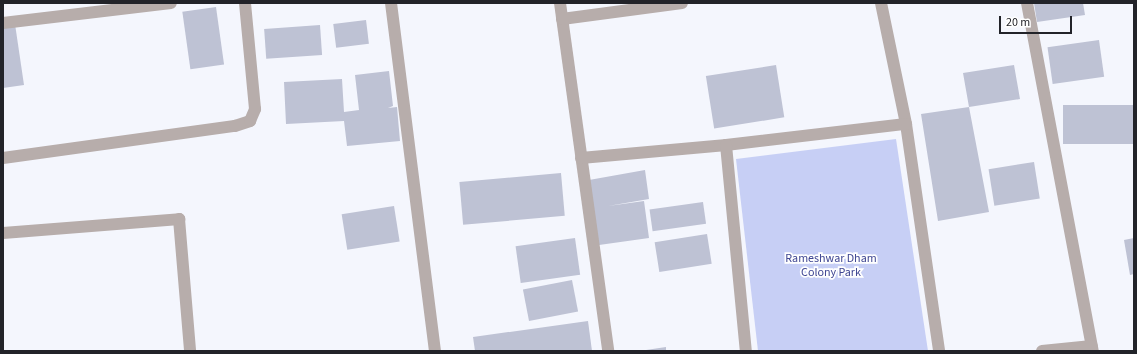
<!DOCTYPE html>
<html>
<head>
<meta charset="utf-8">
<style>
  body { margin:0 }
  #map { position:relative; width:1137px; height:354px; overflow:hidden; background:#f4f6fd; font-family:"Source Sans 3",sans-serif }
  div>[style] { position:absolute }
  .green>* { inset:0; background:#c7cff5 }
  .building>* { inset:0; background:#bec2d4; transform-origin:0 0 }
  .minor>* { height:12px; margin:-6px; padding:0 6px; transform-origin:6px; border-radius:6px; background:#b7adab }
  span { translate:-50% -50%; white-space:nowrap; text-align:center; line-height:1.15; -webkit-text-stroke:3.5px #fff; paint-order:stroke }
  .park-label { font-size:12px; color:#3f4692 }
  .frame { position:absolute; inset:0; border:4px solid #222329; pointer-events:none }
  .scale { position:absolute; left:999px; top:16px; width:73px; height:18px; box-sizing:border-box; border:2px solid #222329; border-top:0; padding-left:5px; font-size:12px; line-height:14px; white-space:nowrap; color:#222329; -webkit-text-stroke:3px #fff; paint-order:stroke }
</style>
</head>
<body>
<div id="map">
  <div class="green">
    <i style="clip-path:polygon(896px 139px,928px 351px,758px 351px,736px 159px)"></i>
  </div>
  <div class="building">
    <i style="clip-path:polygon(1034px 3px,1083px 3px,1085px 15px,1037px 22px)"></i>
    <i style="left:216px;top:7px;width:58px;height:34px;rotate:82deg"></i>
    <i style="left:366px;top:20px;width:24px;height:33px;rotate:83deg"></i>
    <i style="clip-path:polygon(15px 24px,24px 85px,3px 88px,3px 26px)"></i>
    <i style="left:320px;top:25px;width:30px;height:56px;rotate:86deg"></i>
    <i style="left:1099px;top:40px;width:37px;height:52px;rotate:82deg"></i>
    <i style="left:776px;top:65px;width:53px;height:71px;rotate:81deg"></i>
    <i style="clip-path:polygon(1014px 65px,1020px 99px,969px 107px,989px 212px,938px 221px,921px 114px,969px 107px,963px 73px)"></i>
    <i style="clip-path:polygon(389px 71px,393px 106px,388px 108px,397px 107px,400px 141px,347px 146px,344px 121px,286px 124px,284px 82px,342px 79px,344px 112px,359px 110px,355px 75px)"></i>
    <i style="left:1134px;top:105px;width:39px;height:71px;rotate:90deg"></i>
    <i style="left:1034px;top:162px;width:37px;height:46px;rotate:81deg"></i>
    <i style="clip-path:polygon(645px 170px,649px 199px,608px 206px,644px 201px,649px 238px,599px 245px,589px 180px)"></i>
    <i style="left:561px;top:173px;width:43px;height:102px;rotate:85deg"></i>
    <i style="left:703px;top:202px;width:22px;height:54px;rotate:82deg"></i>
    <i style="left:394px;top:206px;width:36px;height:53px;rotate:81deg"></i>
    <i style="left:707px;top:234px;width:30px;height:53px;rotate:81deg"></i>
    <i style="left:575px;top:238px;width:37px;height:60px;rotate:82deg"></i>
    <i style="clip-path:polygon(1134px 238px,1134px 274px,1130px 275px,1124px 240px)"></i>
    <i style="left:572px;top:280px;width:32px;height:50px;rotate:79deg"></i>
    <i style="clip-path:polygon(588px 321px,592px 351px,475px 351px,473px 337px)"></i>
    <i style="clip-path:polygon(666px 347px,666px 351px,647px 351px,646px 350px)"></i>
  </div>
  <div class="minor">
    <i style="left:391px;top:3px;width:351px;rotate:82.8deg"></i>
    <i style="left:560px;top:3px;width:351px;rotate:82.1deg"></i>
    <i style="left:881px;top:3px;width:124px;rotate:78.3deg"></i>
    <i style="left:906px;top:124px;width:229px;rotate:81.7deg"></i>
    <i style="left:1027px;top:3px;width:354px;rotate:79.3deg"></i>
    <i style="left:562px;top:19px;width:121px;rotate:-7.6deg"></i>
    <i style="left:3px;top:23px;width:169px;rotate:-6.8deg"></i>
    <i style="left:726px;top:145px;width:181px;rotate:-6.7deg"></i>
    <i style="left:3px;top:158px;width:234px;rotate:-7.9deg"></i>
    <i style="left:235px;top:126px;width:16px;rotate:-18deg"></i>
    <i style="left:250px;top:121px;width:13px;rotate:-67deg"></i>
    <i style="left:255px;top:109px;width:106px;rotate:-95.4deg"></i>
    <i style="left:581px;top:158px;width:146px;rotate:-5.1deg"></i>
    <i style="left:726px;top:145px;width:207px;rotate:84.5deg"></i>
    <i style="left:3px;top:233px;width:177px;rotate:-4.5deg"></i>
    <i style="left:179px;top:219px;width:132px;rotate:85.2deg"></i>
    <i style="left:1042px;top:351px;width:50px;rotate:-5.7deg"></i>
  </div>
  <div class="park-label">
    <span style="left:831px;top:266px">Rameshwar Dham<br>Colony Park</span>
  </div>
  <div class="frame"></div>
  <div class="scale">20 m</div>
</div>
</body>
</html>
